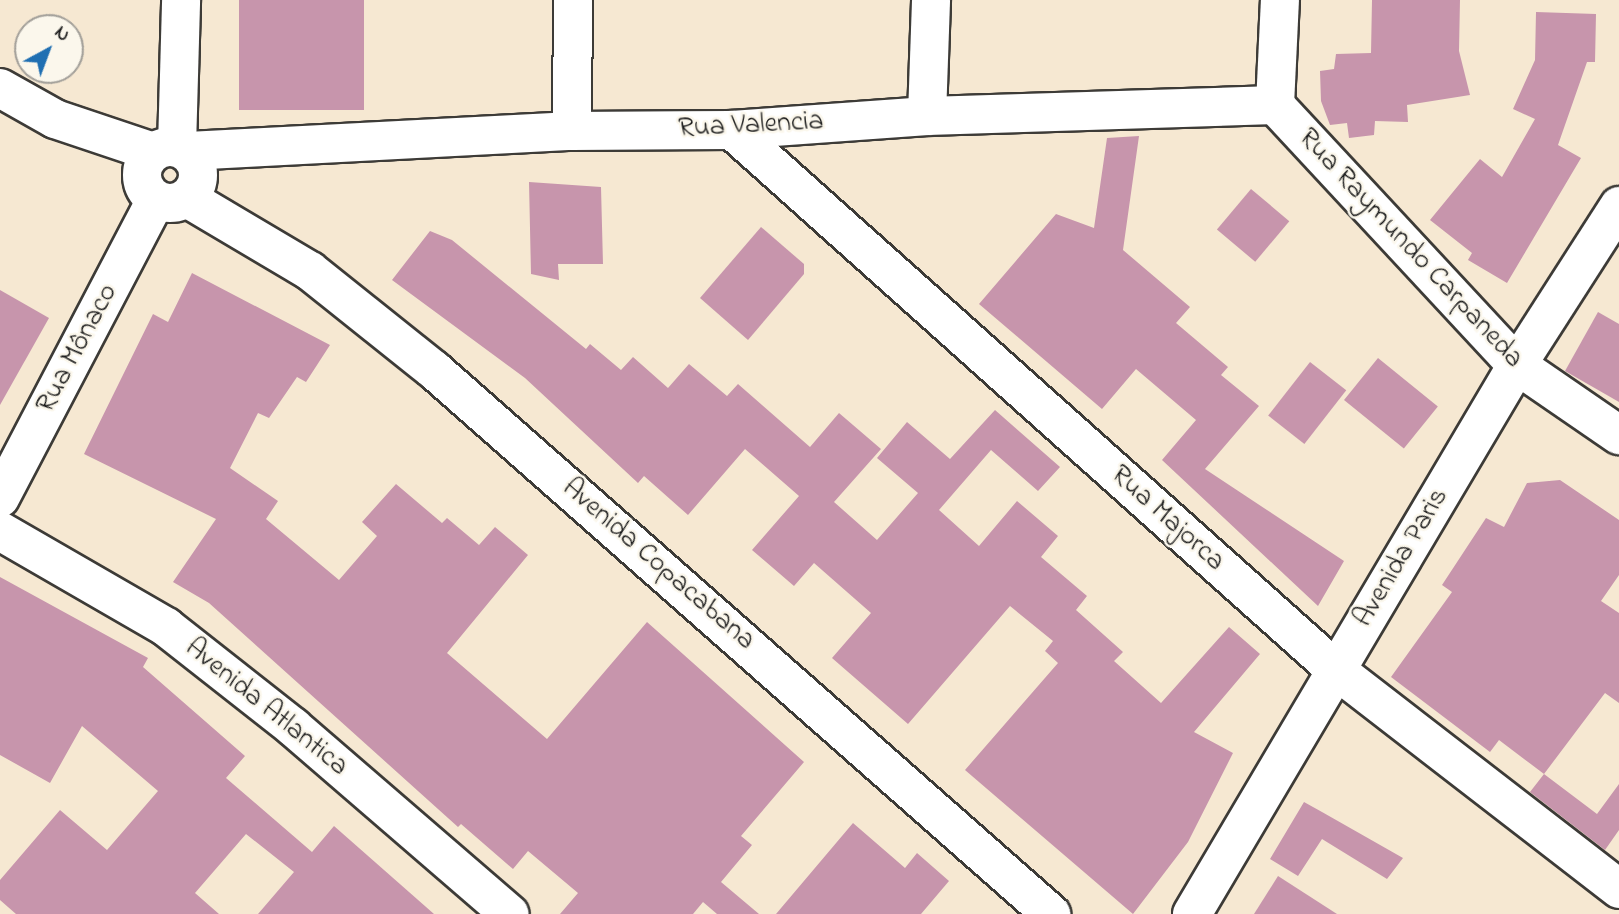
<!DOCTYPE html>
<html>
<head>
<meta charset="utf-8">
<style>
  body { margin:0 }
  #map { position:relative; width:1619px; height:914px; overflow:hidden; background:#f6e8d2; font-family:"Indie Flower",sans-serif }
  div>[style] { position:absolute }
  .building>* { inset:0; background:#c795ac; transform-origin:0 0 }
  .roads { filter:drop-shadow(2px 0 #3d3b37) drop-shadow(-2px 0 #3d3b37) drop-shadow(0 2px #3d3b37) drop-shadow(0 -2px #3d3b37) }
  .minor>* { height:38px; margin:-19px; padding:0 19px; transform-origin:19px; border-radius:19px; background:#fff }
  .minor>.ring { margin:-19px; padding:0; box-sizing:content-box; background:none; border:38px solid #fff; border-radius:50% }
  span { translate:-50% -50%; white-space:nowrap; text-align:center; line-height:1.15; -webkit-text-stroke:5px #fbf7ec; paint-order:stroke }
  .street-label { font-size:28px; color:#1c1c1c }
  .north { position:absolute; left:14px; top:14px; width:70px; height:70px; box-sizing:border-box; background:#fbf7ec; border:2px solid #a29f99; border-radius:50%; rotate:41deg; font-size:19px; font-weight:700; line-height:28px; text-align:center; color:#1c1c1c }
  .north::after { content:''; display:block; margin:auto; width:24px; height:32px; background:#1f6fb2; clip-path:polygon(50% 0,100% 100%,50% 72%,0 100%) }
</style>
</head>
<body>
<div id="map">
  <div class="building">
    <i style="left:239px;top:0;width:125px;height:110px"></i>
    <i style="clip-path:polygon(1372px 0,1460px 0,1459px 51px,1470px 95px,1407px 105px,1408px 122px,1375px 121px,1374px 135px,1349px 138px,1347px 123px,1330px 125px,1321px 101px,1320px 71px,1334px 69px,1336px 54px,1371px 53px)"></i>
    <i style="clip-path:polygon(1536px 12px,1596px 14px,1595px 62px,1587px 62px,1558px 145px,1581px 158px,1507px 283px,1468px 260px,1472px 253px,1430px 220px,1480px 159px,1502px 177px,1535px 119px,1513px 109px,1535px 60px)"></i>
    <i style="clip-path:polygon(1139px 136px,1123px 250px,1190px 307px,1176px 323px,1228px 367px,1221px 375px,1259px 406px,1205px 469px,1344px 561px,1318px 606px,1162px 460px,1196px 420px,1136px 369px,1102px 409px,979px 304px,1056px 214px,1094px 228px,1107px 138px)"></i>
    <i style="clip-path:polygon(529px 182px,601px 187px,603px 264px,558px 264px,559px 280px,531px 274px)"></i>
    <i style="left:1251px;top:189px;width:50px;height:53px;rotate:40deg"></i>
    <i style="clip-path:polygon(761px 227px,804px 264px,804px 274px,748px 340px,700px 298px)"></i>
    <i style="clip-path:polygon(430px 231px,452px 240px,586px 349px,590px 344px,621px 370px,633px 357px,668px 388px,689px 364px,727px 396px,738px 384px,810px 447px,839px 413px,881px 449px,834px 502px,877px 540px,918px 493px,877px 458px,907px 422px,950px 459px,995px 410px,1060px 467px,1038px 491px,991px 450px,939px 510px,979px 546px,1017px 501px,1058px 536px,1041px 557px,1087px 596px,1076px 610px,1123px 652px,1114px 661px,1161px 703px,1229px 627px,1260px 654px,1194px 732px,1233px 753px,1188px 842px,1133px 914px,965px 770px,1058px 663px,1045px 651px,1053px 641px,1010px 606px,908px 724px,832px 658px,871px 613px,814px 563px,794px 586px,752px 550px,799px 496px,745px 449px,688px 515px,644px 476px,638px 483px,525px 378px,392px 280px)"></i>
    <i style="clip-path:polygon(192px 273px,330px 345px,306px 382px,297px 377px,269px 418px,258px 413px,230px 468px,278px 501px,266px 519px,339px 580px,377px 536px,362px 522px,396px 484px,442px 523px,447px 518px,479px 545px,495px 527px,528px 555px,447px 653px,547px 739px,647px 622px,804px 762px,741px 836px,752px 845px,721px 882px,759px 914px,717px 914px,703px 902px,693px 914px,560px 914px,578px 893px,528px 851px,513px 869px,461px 824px,458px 827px,209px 603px,173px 582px,216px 519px,84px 454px,153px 314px,168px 322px)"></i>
    <i style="clip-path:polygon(0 290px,49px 318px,0 405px)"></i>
    <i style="clip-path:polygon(1598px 312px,1619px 324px,1619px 402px,1565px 371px)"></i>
    <i style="left:1378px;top:358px;width:77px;height:54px;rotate:39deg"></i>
    <i style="left:1310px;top:362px;width:46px;height:68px;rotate:38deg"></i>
    <i style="clip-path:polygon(1560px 480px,1619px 520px,1619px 575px,1601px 601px,1619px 613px,1619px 703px,1605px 693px,1544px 774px,1499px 740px,1490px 752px,1391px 677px,1452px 592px,1442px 585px,1486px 518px,1504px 527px,1527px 483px)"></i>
    <i style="clip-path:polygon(0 577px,148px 658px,143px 667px,245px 756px,226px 778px,312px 852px,334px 826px,434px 914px,258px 914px,294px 872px,246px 834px,195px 893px,219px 914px,16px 914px,0 900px,0 880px,60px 810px,107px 850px,158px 791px,82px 726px,50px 783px,0 755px)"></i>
    <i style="clip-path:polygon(1544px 774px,1597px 814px,1619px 784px,1619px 830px,1605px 850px,1530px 792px)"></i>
    <i style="clip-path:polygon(1304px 802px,1322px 812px,1403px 858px,1387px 879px,1322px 839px,1298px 876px,1270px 859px)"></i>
    <i style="clip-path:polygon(853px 823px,905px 868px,917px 853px,949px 881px,921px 914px,776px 914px)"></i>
    <i style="clip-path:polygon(1278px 876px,1337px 914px,1254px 914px)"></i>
  </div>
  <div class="roads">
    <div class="minor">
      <i style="left:0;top:88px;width:63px;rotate:29.4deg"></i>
      <i style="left:55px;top:119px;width:103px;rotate:18.6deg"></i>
      <i style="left:1275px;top:105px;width:355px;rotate:47.1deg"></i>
      <i style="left:1517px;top:365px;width:124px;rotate:34.5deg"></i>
      <i style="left:1275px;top:105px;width:105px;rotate:-87.3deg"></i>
      <i style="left:927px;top:116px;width:116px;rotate:-88deg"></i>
      <i style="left:732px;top:130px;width:810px;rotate:41.8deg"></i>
      <i style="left:1336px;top:670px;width:358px;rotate:37.7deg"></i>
      <i style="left:572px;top:131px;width:131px;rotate:-89.6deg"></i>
      <i class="ring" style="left:142px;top:147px;width:18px;height:18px"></i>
      <i style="left:177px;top:147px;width:147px;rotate:-88.4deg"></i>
      <i style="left:188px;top:151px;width:385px;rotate:-3deg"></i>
      <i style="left:572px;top:131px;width:160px;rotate:-0.4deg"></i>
      <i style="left:732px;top:130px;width:196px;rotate:-4.1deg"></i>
      <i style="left:927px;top:116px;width:348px;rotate:-1.8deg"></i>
      <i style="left:187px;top:198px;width:143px;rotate:30.7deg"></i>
      <i style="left:310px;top:271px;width:159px;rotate:38.6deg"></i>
      <i style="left:434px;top:370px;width:823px;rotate:41.4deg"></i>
      <i style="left:0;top:498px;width:336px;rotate:-62.4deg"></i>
      <i style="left:0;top:531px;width:192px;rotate:30deg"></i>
      <i style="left:166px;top:627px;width:162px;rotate:38.2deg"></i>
      <i style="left:293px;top:727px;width:286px;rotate:40.8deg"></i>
      <i style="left:1192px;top:914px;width:638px;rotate:-59.38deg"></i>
      <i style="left:1517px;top:365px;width:189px;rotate:-57.3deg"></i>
    </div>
  </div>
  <div class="street-label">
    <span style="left:751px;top:126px;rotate:-3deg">Rua Valencia</span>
    <span style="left:1410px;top:249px;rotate:47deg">Rua Raymundo Carpaneda</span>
    <span style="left:78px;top:349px;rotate:-62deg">Rua Mônaco</span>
    <span style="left:1167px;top:519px;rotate:42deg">Rua Majorca</span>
    <span style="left:1402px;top:558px;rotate:-59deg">Avenida Paris</span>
    <span style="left:658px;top:565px;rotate:41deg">Avenida Copacabana</span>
    <span style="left:266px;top:708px;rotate:39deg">Avenida Atlantica</span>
  </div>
  <div class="north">N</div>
</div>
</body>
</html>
